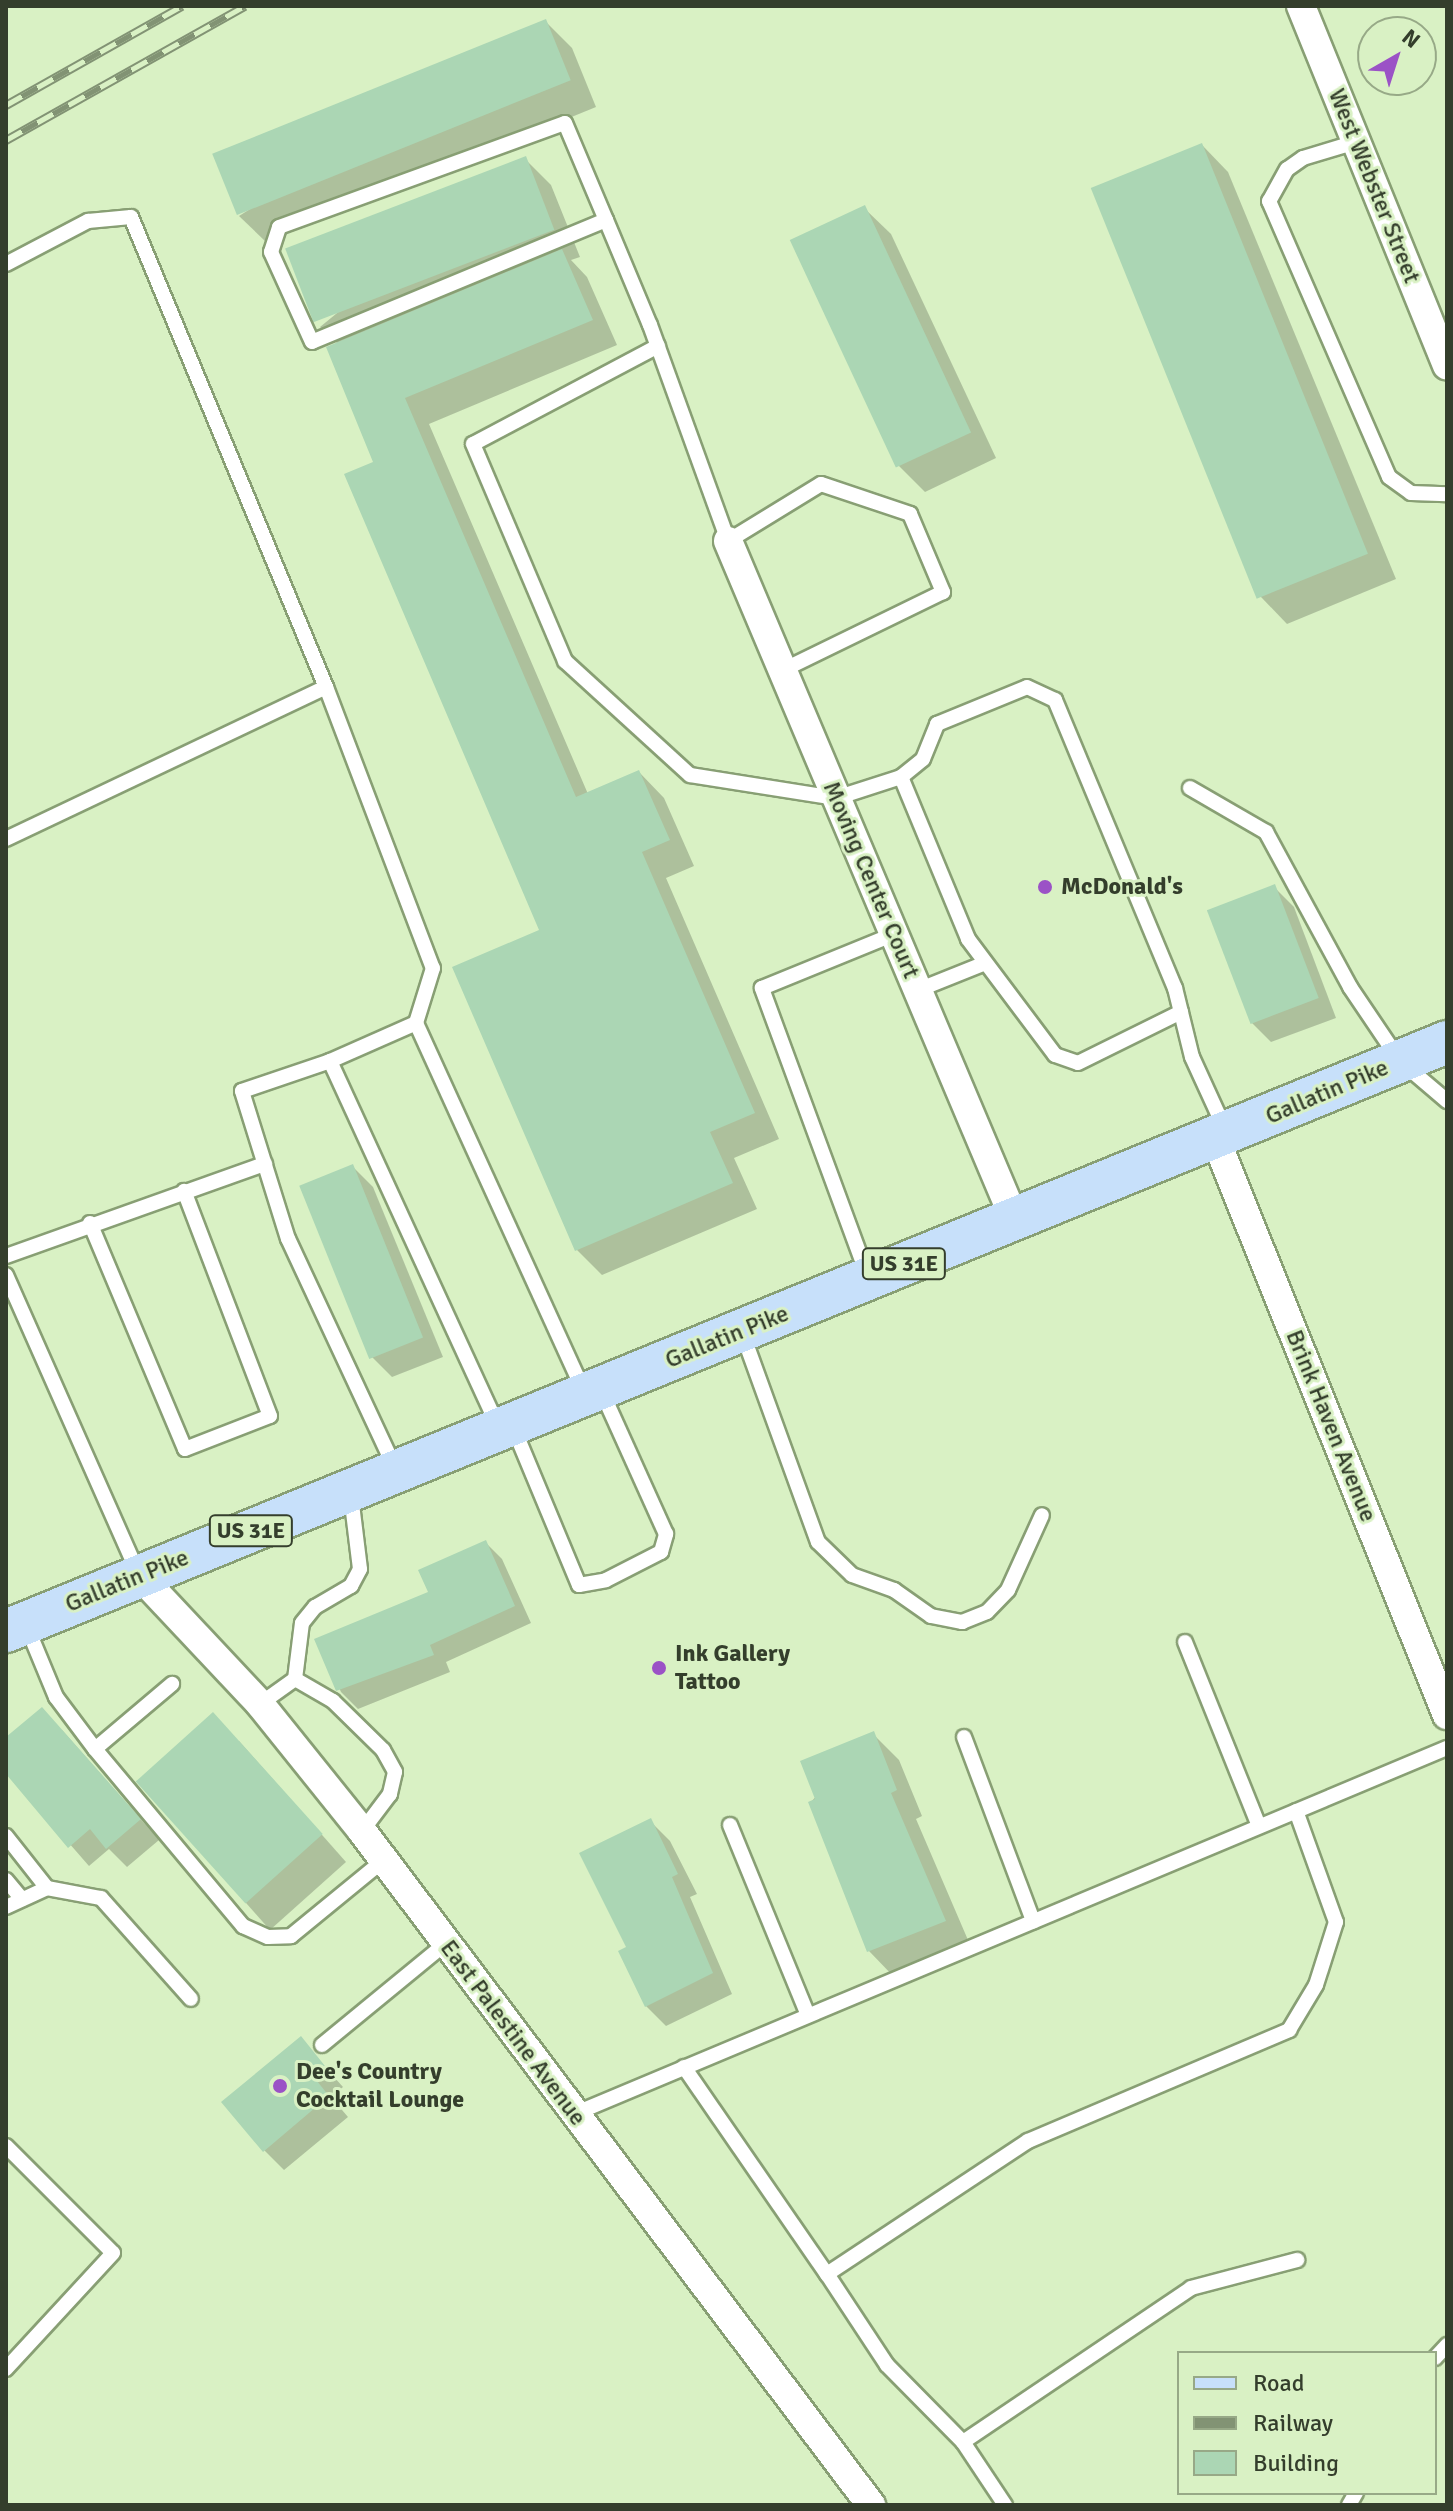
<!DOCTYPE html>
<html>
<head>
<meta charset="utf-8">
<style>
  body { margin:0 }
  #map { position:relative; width:1453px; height:2511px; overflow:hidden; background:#d9f1c4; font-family:Signika,sans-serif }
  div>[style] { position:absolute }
  .shadow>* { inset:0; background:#0003 }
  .building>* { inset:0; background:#abd6b4; transform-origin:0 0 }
  .roads { filter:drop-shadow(2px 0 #889f74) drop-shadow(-2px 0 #889f74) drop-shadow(0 2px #889f74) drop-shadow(0 -2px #889f74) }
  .lane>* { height:14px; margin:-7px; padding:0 7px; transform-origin:7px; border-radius:7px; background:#fff }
  .street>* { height:28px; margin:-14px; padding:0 14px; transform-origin:14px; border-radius:14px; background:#fff }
  .primary>* { height:42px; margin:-21px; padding:0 21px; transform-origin:21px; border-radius:21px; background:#c7e0fa }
  .rail>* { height:9px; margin-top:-4.5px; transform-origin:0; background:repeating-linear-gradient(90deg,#d9f1c4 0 18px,#829374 0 36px); box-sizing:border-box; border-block:2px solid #829374 }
  .dots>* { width:22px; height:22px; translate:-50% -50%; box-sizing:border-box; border:4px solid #d9f1c4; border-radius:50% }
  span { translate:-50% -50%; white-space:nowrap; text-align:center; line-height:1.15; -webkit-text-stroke:6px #d9f1c4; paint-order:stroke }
  .shield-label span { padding:2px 6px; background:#d9f1c4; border:2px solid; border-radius:6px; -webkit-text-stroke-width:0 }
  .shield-label { font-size:22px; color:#343e2c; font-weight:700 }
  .street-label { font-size:24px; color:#343e2c }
  .poi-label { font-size:24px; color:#343e2c; font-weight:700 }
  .left { translate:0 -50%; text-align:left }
  .frame { position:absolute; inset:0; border:8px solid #343e2c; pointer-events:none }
  .legend { position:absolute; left:1177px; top:2351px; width:260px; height:144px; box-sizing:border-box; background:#d9f1c4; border:2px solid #97a987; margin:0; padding:10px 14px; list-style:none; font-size:24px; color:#343e2c }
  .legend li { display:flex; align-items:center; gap:16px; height:40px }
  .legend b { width:40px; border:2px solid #97a987 }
  .north { position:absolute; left:1357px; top:16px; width:80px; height:80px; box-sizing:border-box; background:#d9f1c4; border:2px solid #97a987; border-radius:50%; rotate:39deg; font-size:22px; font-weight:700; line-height:32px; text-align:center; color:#343e2c }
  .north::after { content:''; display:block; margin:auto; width:28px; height:36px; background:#9b52c6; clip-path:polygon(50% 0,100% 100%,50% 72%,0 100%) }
</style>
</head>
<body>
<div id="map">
  <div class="shadow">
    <i style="clip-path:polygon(546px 22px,572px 48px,596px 107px,266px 242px,239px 216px)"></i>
    <i style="clip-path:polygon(1202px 145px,1228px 172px,1396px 579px,1287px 624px,1261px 597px)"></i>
    <i style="clip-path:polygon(525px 159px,551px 185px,580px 257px,571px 260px,587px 277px,617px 345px,429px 424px,588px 794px,639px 772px,664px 798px,694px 866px,666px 878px,779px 1139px,734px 1158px,757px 1209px,602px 1275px,577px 1250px,541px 931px,338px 344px,320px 327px)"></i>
    <i style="clip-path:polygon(864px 208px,891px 234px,996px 458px,925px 492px,899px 466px)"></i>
    <i style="clip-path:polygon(1274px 887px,1294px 907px,1336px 1018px,1271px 1042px,1251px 1022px)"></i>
    <i style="clip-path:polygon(353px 1167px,373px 1187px,443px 1357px,392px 1377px,372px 1357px)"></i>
    <i style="clip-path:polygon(485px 1542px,502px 1559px,531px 1623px,446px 1662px,450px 1672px,358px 1709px,341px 1692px,317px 1640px,431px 1593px)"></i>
    <i style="clip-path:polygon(62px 1730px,159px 1840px,127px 1867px,109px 1849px,89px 1866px,6px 1771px,6px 1740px)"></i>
    <i style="clip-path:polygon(873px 1734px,899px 1760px,922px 1816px,916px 1819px,971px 1947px,895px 1978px,869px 1951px,810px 1803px)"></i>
    <i style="clip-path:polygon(239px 1741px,346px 1862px,270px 1930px,138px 1781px)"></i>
    <i style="clip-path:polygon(650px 1821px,670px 1841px,697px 1894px,690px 1897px,732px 1994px,666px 2026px,646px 2006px,628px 1948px)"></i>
    <i style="clip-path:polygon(300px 2039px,343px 2087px,331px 2097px,348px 2117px,284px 2170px,264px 2150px)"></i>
  </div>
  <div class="building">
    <i style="left:546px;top:19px;width:66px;height:360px;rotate:68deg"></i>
    <i style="left:1202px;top:143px;width:443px;height:120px;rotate:68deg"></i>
    <i style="left:526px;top:156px;width:79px;height:258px;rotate:69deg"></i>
    <i style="left:865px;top:205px;width:251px;height:83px;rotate:65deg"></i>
    <i style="clip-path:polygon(562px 249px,593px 320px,405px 398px,576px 797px,639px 770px,670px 840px,642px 852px,755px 1113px,710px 1132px,733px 1183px,575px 1251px,452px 967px,539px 930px,344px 474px,373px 462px,326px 347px)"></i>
    <i style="left:1275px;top:884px;width:122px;height:73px;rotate:69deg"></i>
    <i style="left:353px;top:1164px;width:187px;height:58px;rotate:68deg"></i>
    <i style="clip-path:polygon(486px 1540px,515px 1606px,430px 1645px,434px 1655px,336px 1691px,314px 1639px,428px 1592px,418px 1570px)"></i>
    <i style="clip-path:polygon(42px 1707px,141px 1819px,106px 1849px,90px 1829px,68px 1848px,6px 1774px,6px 1737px)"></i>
    <i style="left:213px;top:1712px;width:164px;height:104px;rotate:48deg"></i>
    <i style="clip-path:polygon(874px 1731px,897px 1790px,891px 1793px,946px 1921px,867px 1952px,808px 1802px,815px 1799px,800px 1761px)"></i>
    <i style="clip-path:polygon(651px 1818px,678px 1874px,672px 1877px,713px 1973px,645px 2007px,618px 1951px,626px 1947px,579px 1853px)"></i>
    <i style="clip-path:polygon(301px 2036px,325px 2066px,313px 2076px,329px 2096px,263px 2152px,221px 2102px)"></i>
  </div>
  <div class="roads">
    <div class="lane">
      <i style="left:1356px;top:142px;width:55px;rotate:163.2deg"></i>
      <i style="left:1303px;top:158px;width:19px;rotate:145deg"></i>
      <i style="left:1287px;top:169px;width:37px;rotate:119deg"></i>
      <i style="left:1269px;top:201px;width:301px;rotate:66.5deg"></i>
      <i style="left:1389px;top:477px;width:27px;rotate:36deg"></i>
      <i style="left:1411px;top:493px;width:36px;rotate:2deg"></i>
      <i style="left:606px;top:220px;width:318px;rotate:157.5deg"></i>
      <i style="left:312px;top:342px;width:99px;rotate:-114.5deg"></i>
      <i style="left:271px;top:252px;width:26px;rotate:-72deg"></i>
      <i style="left:279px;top:227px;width:304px;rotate:-20deg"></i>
      <i style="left:565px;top:123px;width:105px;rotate:67.1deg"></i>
      <i style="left:606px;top:220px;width:114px;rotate:67.3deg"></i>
      <i style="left:650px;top:325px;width:230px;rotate:70.1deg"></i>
      <i style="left:728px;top:541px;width:109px;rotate:-31.5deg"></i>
      <i style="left:821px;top:484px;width:94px;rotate:18.6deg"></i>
      <i style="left:910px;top:514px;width:85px;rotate:67.1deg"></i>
      <i style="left:943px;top:592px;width:178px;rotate:154deg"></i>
      <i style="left:6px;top:264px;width:93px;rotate:-27.7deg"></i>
      <i style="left:88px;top:221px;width:43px;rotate:-5.3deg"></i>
      <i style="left:131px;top:217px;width:509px;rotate:67.47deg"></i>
      <i style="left:658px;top:346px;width:209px;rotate:152.1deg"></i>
      <i style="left:473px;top:444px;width:236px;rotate:67deg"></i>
      <i style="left:565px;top:661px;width:169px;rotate:42.4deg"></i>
      <i style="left:690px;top:775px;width:148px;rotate:9deg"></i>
      <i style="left:836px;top:798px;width:68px;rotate:-17.9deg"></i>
      <i style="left:901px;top:777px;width:28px;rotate:-39deg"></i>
      <i style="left:923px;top:759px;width:38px;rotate:-68deg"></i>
      <i style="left:937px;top:724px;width:97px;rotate:-22.3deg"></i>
      <i style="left:1027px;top:687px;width:31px;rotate:25deg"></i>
      <i style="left:1055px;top:700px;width:312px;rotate:67.4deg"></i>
      <i style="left:1175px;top:988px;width:71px;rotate:76.2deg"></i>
      <i style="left:1192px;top:1057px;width:79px;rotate:65.4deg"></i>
      <i style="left:901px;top:777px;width:175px;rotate:67.5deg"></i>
      <i style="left:968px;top:939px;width:145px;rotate:53.1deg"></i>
      <i style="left:1055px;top:1055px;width:24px;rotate:19deg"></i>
      <i style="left:1078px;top:1063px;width:115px;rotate:-26.3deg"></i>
      <i style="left:1190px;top:788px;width:88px;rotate:30.1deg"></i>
      <i style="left:1266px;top:832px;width:176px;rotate:61.5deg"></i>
      <i style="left:1350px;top:987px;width:89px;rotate:56deg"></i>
      <i style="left:1400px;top:1061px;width:62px;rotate:40.4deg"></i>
      <i style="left:6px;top:839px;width:354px;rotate:-25.4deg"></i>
      <i style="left:326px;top:687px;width:301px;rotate:69.2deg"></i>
      <i style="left:433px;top:968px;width:58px;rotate:107.2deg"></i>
      <i style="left:918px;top:990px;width:72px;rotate:-21.9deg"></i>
      <i style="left:330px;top:1061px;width:402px;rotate:65.3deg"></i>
      <i style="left:90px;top:1223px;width:245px;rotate:67.2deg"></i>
      <i style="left:185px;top:1449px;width:91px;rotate:-21.2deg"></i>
      <i style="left:270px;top:1416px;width:241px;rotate:-110.9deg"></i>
      <i style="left:6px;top:1256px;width:275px;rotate:-19.6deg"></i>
      <i style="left:867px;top:1274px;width:305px;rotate:-110.2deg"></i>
      <i style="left:762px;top:988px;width:143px;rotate:-22.2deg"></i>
      <i style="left:6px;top:1275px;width:328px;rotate:66.1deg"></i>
      <i style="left:743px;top:1335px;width:220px;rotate:70.1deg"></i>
      <i style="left:818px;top:1542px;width:47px;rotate:44.1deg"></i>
      <i style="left:852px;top:1575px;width:45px;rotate:19.7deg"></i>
      <i style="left:894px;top:1590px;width:45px;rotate:35.1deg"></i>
      <i style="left:931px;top:1616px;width:32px;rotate:11deg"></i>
      <i style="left:962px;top:1622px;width:27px;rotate:-22deg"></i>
      <i style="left:987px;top:1612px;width:30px;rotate:-46deg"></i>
      <i style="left:1008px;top:1590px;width:82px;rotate:-65.6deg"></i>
      <i style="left:514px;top:1429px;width:169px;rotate:67.4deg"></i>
      <i style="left:579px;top:1585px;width:27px;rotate:-10deg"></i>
      <i style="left:606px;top:1580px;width:62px;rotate:-27deg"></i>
      <i style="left:661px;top:1552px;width:19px;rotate:-74deg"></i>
      <i style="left:666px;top:1534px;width:158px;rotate:-114.3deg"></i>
      <i style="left:395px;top:1468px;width:253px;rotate:-115deg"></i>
      <i style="left:288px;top:1239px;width:155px;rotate:-107.3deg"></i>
      <i style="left:242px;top:1091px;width:93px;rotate:-18.8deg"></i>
      <i style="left:330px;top:1061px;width:94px;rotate:-23.8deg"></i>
      <i style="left:416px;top:1023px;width:405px;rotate:65.5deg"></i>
      <i style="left:27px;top:1627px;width:76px;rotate:67.5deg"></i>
      <i style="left:56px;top:1697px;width:65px;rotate:53.1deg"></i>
      <i style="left:95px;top:1749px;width:101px;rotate:-40.2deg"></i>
      <i style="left:1185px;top:1642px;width:196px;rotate:68.1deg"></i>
      <i style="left:295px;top:1679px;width:56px;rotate:-82.9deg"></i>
      <i style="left:302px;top:1623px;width:21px;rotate:-51deg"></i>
      <i style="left:315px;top:1607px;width:42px;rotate:-30.3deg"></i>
      <i style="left:351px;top:1586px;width:19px;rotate:-62deg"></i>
      <i style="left:360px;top:1569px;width:74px;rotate:-97deg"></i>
      <i style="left:260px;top:1704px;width:43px;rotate:-35.5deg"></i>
      <i style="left:295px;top:1679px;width:44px;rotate:30.1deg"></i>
      <i style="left:333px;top:1701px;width:70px;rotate:44.4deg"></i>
      <i style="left:383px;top:1750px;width:25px;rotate:61deg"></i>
      <i style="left:395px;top:1772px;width:23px;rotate:103deg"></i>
      <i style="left:390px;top:1794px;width:46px;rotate:127.1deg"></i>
      <i style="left:964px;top:1737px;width:197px;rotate:69.4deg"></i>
      <i style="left:95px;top:1749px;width:231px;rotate:50.1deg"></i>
      <i style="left:243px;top:1926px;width:27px;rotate:24deg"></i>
      <i style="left:268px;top:1937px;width:23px;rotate:-2deg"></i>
      <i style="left:291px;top:1936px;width:120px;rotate:-39.3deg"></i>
      <i style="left:730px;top:1825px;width:203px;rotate:67.7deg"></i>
      <i style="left:6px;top:1836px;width:66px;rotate:51.7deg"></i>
      <i style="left:47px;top:1888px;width:55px;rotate:10.5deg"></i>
      <i style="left:101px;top:1898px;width:135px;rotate:48.3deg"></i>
      <i style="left:6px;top:1880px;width:25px;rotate:50deg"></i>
      <i style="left:6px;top:1907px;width:45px;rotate:-24.9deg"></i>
      <i style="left:322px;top:2045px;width:161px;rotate:-39.4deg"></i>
      <i style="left:684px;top:2067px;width:252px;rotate:55.4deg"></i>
      <i style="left:827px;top:2274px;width:241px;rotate:-33.5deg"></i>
      <i style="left:1028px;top:2141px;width:284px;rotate:-23deg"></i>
      <i style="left:1289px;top:2030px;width:52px;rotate:-59deg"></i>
      <i style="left:1316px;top:1985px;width:66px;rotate:-72.4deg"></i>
      <i style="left:1336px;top:1922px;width:118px;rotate:-109.8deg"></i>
      <i style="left:574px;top:2114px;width:947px;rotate:-22.75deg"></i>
      <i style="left:6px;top:2146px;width:151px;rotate:45deg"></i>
      <i style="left:113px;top:2253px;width:158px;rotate:132.7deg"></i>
      <i style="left:827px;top:2274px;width:109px;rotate:56.6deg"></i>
      <i style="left:887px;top:2365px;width:108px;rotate:45.4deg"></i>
      <i style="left:963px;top:2442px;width:275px;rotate:-34deg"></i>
      <i style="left:1191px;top:2288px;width:110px;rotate:-14.8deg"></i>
      <i style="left:1435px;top:2358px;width:18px;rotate:-47deg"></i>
      <i style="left:963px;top:2442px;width:76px;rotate:56.3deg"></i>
      <i style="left:1349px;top:2505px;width:14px;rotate:-60deg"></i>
    </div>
    <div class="street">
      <i style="left:1301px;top:6px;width:388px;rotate:67.9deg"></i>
      <i style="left:728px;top:541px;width:735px;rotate:67.1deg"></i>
      <i style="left:1215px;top:1138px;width:622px;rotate:68.1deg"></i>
      <i style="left:139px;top:1575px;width:177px;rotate:46.8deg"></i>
      <i style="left:260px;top:1704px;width:163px;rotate:51.2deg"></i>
      <i style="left:362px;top:1831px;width:845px;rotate:52.94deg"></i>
    </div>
    <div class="primary">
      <i style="left:6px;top:1631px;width:1557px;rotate:-22.23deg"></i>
    </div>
  </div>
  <div class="rail">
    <i style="left:6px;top:105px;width:202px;rotate:-29.4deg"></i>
    <i style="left:6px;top:140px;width:274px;rotate:-29.3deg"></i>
  </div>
  <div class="dots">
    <i style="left:1045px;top:887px;background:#9b52c6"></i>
    <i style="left:659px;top:1668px;background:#9b52c6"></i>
    <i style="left:280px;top:2086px;background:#9b52c6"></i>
  </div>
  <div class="shield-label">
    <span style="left:904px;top:1264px">US 31E</span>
    <span style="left:251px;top:1531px">US 31E</span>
  </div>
  <div class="street-label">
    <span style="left:1374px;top:186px;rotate:68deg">West Webster Street</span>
    <span style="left:871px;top:880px;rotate:67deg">Moving Center Court</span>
    <span style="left:1327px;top:1092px;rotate:-23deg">Gallatin Pike</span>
    <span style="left:727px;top:1337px;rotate:-22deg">Gallatin Pike</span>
    <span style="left:1331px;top:1426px;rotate:68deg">Brink Haven Avenue</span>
    <span style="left:127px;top:1581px;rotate:-22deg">Gallatin Pike</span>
    <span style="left:513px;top:2033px;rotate:53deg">East Palestine Avenue</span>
  </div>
  <div class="poi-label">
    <span class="left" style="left:1061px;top:887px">McDonald's</span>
    <span class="left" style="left:675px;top:1668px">Ink Gallery<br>Tattoo</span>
    <span class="left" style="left:296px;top:2086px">Dee's Country<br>Cocktail Lounge</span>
  </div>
  <div class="frame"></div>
  <ul class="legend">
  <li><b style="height:10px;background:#c7e0fa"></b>Road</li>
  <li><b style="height:10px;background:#829374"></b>Railway</li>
  <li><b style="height:22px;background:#abd6b4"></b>Building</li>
  </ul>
  <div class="north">N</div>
</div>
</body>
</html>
